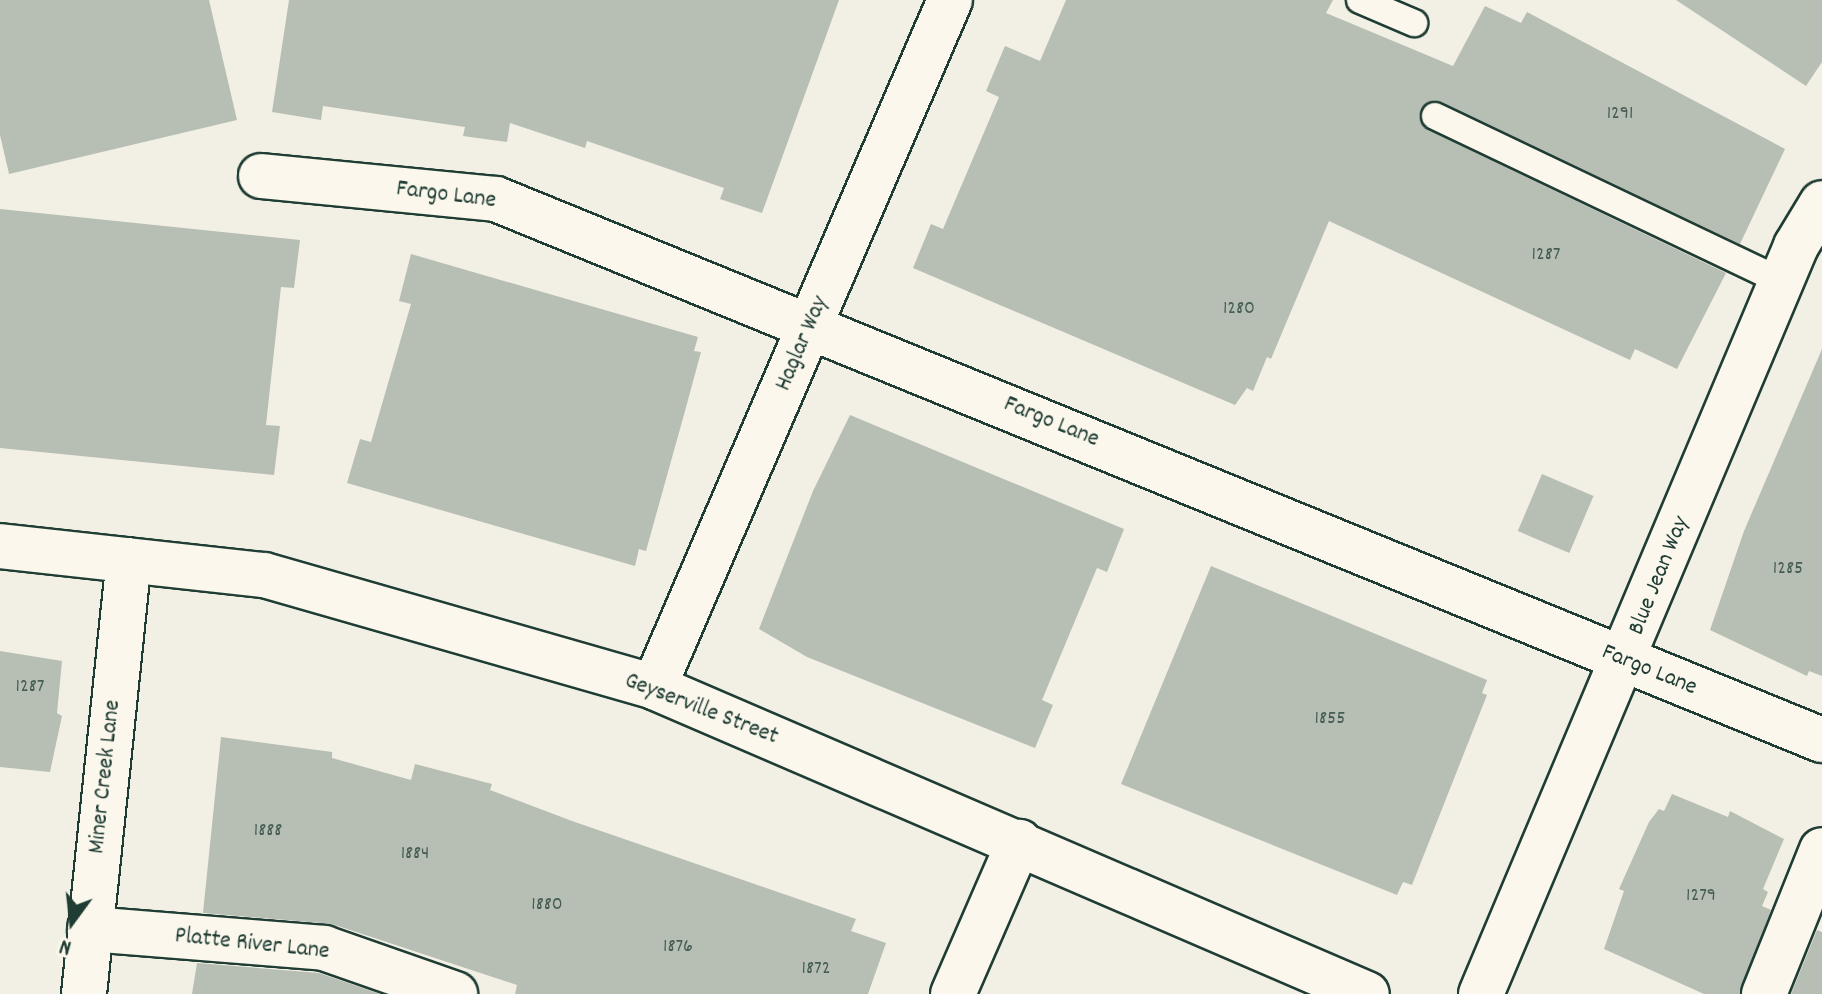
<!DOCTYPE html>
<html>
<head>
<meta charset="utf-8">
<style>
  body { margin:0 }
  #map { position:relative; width:1822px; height:994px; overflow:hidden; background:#f2f0e5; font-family:Dekko,sans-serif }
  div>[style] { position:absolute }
  .building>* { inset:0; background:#b7beb3; transform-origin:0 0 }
  .roads { filter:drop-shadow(2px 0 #1f3d34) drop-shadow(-2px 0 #1f3d34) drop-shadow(0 2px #1f3d34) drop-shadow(0 -2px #1f3d34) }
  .service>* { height:26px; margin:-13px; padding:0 13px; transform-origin:13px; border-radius:13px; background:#fbf7ec }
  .minor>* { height:44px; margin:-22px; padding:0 22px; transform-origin:22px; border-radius:22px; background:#fbf7ec }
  span { translate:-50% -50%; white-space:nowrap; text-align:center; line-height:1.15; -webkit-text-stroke:7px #fbf7ec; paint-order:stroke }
  .number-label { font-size:20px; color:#455d54 }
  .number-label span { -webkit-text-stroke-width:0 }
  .street-label { font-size:24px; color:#1f3d34 }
  .north { position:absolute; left:32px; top:882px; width:80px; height:80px; -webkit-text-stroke:6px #fbf7ec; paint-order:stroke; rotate:195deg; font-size:22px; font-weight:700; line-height:32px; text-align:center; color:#1f3d34 }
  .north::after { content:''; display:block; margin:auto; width:28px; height:36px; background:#1f3d34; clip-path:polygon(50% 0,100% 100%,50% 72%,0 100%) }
</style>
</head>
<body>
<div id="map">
  <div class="building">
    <i style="clip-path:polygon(0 0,209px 0,237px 120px,9px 174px,0 135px)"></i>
    <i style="clip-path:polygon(289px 0,839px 0,762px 213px,720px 199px,724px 188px,587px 141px,585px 148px,510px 123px,507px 142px,463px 136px,465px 127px,323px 106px,321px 120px,272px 112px)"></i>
    <i style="clip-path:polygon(1066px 0,1333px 0,1326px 13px,1453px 66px,1485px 6px,1521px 23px,1527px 12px,1785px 149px,1740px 244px,1442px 102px,1427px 102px,1419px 116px,1428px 130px,1726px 273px,1677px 369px,1635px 349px,1630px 360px,1329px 221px,1271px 359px,1267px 357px,1253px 391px,1247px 388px,1235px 405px,913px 268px,931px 224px,943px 229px,999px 97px,986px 91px,1005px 46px,1040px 61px)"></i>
    <i style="clip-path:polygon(1676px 0,1822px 0,1822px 62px,1806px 86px)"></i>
    <i style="clip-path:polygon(0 209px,300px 240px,294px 288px,281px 287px,266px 425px,280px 426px,274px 475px,0 448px)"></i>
    <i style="clip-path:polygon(411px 254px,698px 337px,694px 351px,701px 352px,685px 411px,646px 551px,639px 549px,635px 566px,347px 483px,360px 439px,371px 442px,411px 304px,399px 301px)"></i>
    <i style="clip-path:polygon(1822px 349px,1822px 676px,1809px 671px,1807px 676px,1710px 630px,1744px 531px)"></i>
    <i style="clip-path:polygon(850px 415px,1124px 529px,1107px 572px,1097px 568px,1042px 700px,1053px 705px,1035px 748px,807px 657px,759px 629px,813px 491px)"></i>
    <i style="left:1542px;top:474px;width:56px;height:62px;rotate:23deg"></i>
    <i style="clip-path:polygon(1211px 566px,1487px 680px,1482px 693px,1487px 695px,1412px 885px,1403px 882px,1397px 895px,1121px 784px)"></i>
    <i style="clip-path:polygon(0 651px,62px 661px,57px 713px,62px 716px,50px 772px,0 767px)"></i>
    <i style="clip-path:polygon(221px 737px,332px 752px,332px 758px,411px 780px,415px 764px,492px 784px,490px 790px,572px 821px,856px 919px,851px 931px,886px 943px,868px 994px,515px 994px,517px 985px,332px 924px,203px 913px)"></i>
    <i style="clip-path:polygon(1672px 794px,1728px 817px,1730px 811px,1784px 839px,1763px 889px,1768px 892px,1762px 906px,1771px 910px,1740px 994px,1704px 994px,1604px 949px,1624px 891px,1619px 889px,1649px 822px,1659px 809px,1664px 811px)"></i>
    <i style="clip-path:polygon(1817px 930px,1822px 932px,1822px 994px,1791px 994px)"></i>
    <i style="clip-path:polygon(197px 963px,319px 973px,380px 994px,192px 994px)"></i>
  </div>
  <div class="roads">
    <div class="service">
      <i style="left:1360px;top:0;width:59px;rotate:23.1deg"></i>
      <i style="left:1435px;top:116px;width:383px;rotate:25.5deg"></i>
    </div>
    <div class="minor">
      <i style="left:261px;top:176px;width:236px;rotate:5.6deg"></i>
      <i style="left:496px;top:199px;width:1432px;rotate:22.2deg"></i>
      <i style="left:0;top:546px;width:266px;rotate:6.3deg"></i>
      <i style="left:264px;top:575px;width:406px;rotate:16deg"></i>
      <i style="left:654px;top:687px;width:776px;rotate:23.3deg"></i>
      <i style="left:654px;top:687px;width:748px;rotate:-66.69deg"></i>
      <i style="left:90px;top:929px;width:235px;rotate:4.6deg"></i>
      <i style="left:324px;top:948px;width:139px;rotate:19.3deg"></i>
      <i style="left:84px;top:994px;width:436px;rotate:-84.1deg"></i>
      <i style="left:953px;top:994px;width:166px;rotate:-66.5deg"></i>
      <i style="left:1481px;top:994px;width:812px;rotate:-67.16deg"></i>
      <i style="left:1796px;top:246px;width:50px;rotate:-58.8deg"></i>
      <i style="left:1764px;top:994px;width:155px;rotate:-68.1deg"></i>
    </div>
  </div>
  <div class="number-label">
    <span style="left:1620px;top:114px">1291</span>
    <span style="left:1546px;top:255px">1287</span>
    <span style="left:1239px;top:309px">1280</span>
    <span style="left:1788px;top:569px">1285</span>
    <span style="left:30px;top:687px">1287</span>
    <span style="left:1330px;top:719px">1855</span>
    <span style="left:268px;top:831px">1888</span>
    <span style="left:415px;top:854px">1884</span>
    <span style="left:1701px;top:896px">1279</span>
    <span style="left:547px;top:905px">1880</span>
    <span style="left:678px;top:947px">1876</span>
    <span style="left:816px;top:969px">1872</span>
  </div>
  <div class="street-label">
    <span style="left:446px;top:196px;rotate:7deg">Fargo Lane</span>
    <span style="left:803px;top:344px;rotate:-67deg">Haglar Way</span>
    <span style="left:1051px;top:423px;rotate:22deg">Fargo Lane</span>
    <span style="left:1660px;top:576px;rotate:-68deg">Blue Jean Way</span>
    <span style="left:1649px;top:671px;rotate:22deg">Fargo Lane</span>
    <span style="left:701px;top:710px;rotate:21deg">Geyserville Street</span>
    <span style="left:106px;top:777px;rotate:-84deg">Miner Creek Lane</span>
    <span style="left:252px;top:945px;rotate:6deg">Platte River Lane</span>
  </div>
  <div class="north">N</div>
</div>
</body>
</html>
